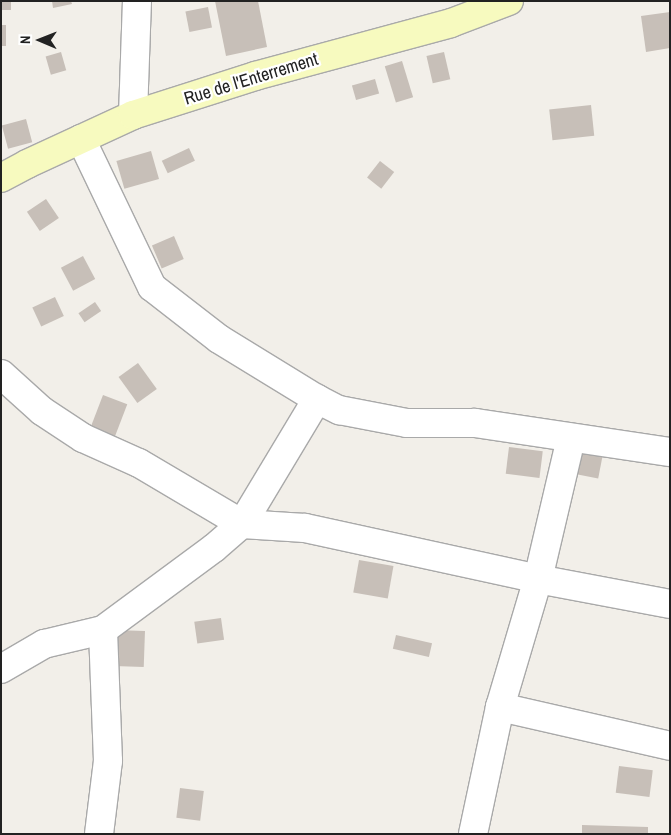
<!DOCTYPE html>
<html>
<head>
<meta charset="utf-8">
<style>
  body { margin:0 }
  #map { position:relative; width:671px; height:835px; overflow:hidden; background:#f2efe9; font-family:"Archivo Narrow",sans-serif }
  div>[style] { position:absolute }
  .building>* { inset:0; background:#c7bfb8; transform-origin:0 0 }
  .roads { filter:drop-shadow(1px 0 #a9a9a9) drop-shadow(-1px 0 #a9a9a9) drop-shadow(0 1px #a9a9a9) drop-shadow(0 -1px #a9a9a9) }
  .street>* { height:28px; margin:-14px; padding:0 14px; transform-origin:14px; border-radius:14px; background:#fff }
  .secondary>* { height:28px; margin:-14px; padding:0 14px; transform-origin:14px; border-radius:14px; background:#f7fabf }
  span { translate:-50% -50%; white-space:nowrap; text-align:center; line-height:1.15; -webkit-text-stroke:4.5px #fff; paint-order:stroke }
  .street-label { font-size:18px; color:#222 }
  .frame { position:absolute; inset:0; border:2px solid #222; pointer-events:none }
  .north { position:absolute; left:15px; top:15px; width:50px; height:50px; -webkit-text-stroke:4px #fff; paint-order:stroke; rotate:271deg; font-size:14px; font-weight:700; line-height:20px; text-align:center; color:#222 }
  .north::after { content:''; display:block; margin:auto; width:18px; height:22px; background:#222; clip-path:polygon(50% 0,100% 100%,50% 72%,0 100%) }
</style>
</head>
<body>
<div id="map">
  <div class="building">
    <i style="left:1px;top:1px;width:10px;height:9px"></i>
    <i style="clip-path:polygon(52px 1px,71px 1px,72px 4px,53px 8px)"></i>
    <i style="clip-path:polygon(215px 1px,258px 1px,267px 47px,226px 56px)"></i>
    <i style="left:208px;top:7px;width:21px;height:23px;rotate:79deg"></i>
    <i style="clip-path:polygon(670px 12px,670px 48px,646px 52px,641px 16px)"></i>
    <i style="left:1px;top:25px;width:5px;height:21px"></i>
    <i style="left:61px;top:52px;width:19px;height:16px;rotate:74deg"></i>
    <i style="left:444px;top:52px;width:28px;height:18px;rotate:77deg"></i>
    <i style="left:402px;top:61px;width:38px;height:18px;rotate:73deg"></i>
    <i style="left:375px;top:79px;width:15px;height:24px;rotate:74deg"></i>
    <i style="left:591px;top:105px;width:31px;height:42px;rotate:84deg"></i>
    <i style="left:26px;top:119px;width:24px;height:25px;rotate:75deg"></i>
    <i style="left:189px;top:148px;width:14px;height:30px;rotate:65deg"></i>
    <i style="left:151px;top:151px;width:29px;height:36px;rotate:74deg"></i>
    <i style="left:380px;top:161px;width:18px;height:21px;rotate:38deg"></i>
    <i style="left:46px;top:199px;width:23px;height:23px;rotate:56deg"></i>
    <i style="left:174px;top:236px;width:25px;height:24px;rotate:67deg"></i>
    <i style="left:83px;top:256px;width:26px;height:25px;rotate:62deg"></i>
    <i style="left:55px;top:297px;width:21px;height:25px;rotate:65deg"></i>
    <i style="left:95px;top:302px;width:11px;height:20px;rotate:56deg"></i>
    <i style="left:138px;top:363px;width:32px;height:24px;rotate:54deg"></i>
    <i style="left:103px;top:395px;width:26px;height:39px;rotate:21deg"></i>
    <i style="left:578px;top:446px;width:26px;height:28px;rotate:11deg"></i>
    <i style="left:509px;top:447px;width:34px;height:27px;rotate:7deg"></i>
    <i style="left:359px;top:560px;width:35px;height:33px;rotate:10deg"></i>
    <i style="left:221px;top:618px;width:22px;height:27px;rotate:82deg"></i>
    <i style="left:115px;top:630px;width:30px;height:36px;rotate:2deg"></i>
    <i style="left:396px;top:635px;width:37px;height:14px;rotate:13deg"></i>
    <i style="left:619px;top:766px;width:34px;height:27px;rotate:7deg"></i>
    <i style="left:180px;top:788px;width:24px;height:30px;rotate:7deg"></i>
    <i style="clip-path:polygon(582px 825px,648px 827px,648px 834px,582px 834px)"></i>
  </div>
  <div class="roads">
    <div class="street">
      <i style="left:133px;top:115px;width:114px;rotate:-88deg"></i>
      <i style="left:81px;top:139px;width:164px;rotate:64.4deg"></i>
      <i style="left:152px;top:287px;width:85px;rotate:37.8deg"></i>
      <i style="left:219px;top:339px;width:115px;rotate:31.5deg"></i>
      <i style="left:317px;top:399px;width:25px;rotate:27deg"></i>
      <i style="left:339px;top:410px;width:69px;rotate:10.8deg"></i>
      <i style="left:407px;top:423px;width:68px"></i>
      <i style="left:475px;top:423px;width:197px;rotate:8.5deg"></i>
      <i style="left:1px;top:374px;width:55px;rotate:42.1deg"></i>
      <i style="left:42px;top:411px;width:49px;rotate:33.4deg"></i>
      <i style="left:83px;top:438px;width:61px;rotate:24.1deg"></i>
      <i style="left:139px;top:463px;width:120px;rotate:30.6deg"></i>
      <i style="left:242px;top:524px;width:63px;rotate:3.6deg"></i>
      <i style="left:305px;top:528px;width:239px;rotate:12.3deg"></i>
      <i style="left:538px;top:579px;width:134px;rotate:10.7deg"></i>
      <i style="left:1px;top:669px;width:50px;rotate:-30.2deg"></i>
      <i style="left:44px;top:644px;width:61px;rotate:-13.3deg"></i>
      <i style="left:103px;top:630px;width:138px;rotate:-36.5deg"></i>
      <i style="left:214px;top:548px;width:37px;rotate:-41deg"></i>
      <i style="left:242px;top:524px;width:146px;rotate:-59deg"></i>
      <i style="left:500px;top:707px;width:174px;rotate:12.9deg"></i>
      <i style="left:99px;top:834px;width:74px;rotate:-83deg"></i>
      <i style="left:108px;top:761px;width:131px;rotate:-92.2deg"></i>
      <i style="left:473px;top:834px;width:130px;rotate:-78deg"></i>
      <i style="left:500px;top:707px;width:134px;rotate:-73.5deg"></i>
      <i style="left:538px;top:579px;width:145px;rotate:-76.8deg"></i>
    </div>
    <div class="secondary">
      <i style="left:1px;top:178px;width:30px;rotate:-28deg"></i>
      <i style="left:27px;top:164px;width:117px;rotate:-24.8deg"></i>
      <i style="left:133px;top:115px;width:128px;rotate:-17.7deg"></i>
      <i style="left:255px;top:76px;width:203px;rotate:-15.1deg"></i>
      <i style="left:451px;top:23px;width:62px;rotate:-20.8deg"></i>
    </div>
  </div>
  <div class="street-label">
    <span style="left:251px;top:79px;rotate:-17deg">Rue de l'Enterrement</span>
  </div>
  <div class="frame"></div>
  <div class="north">N</div>
</div>
</body>
</html>
